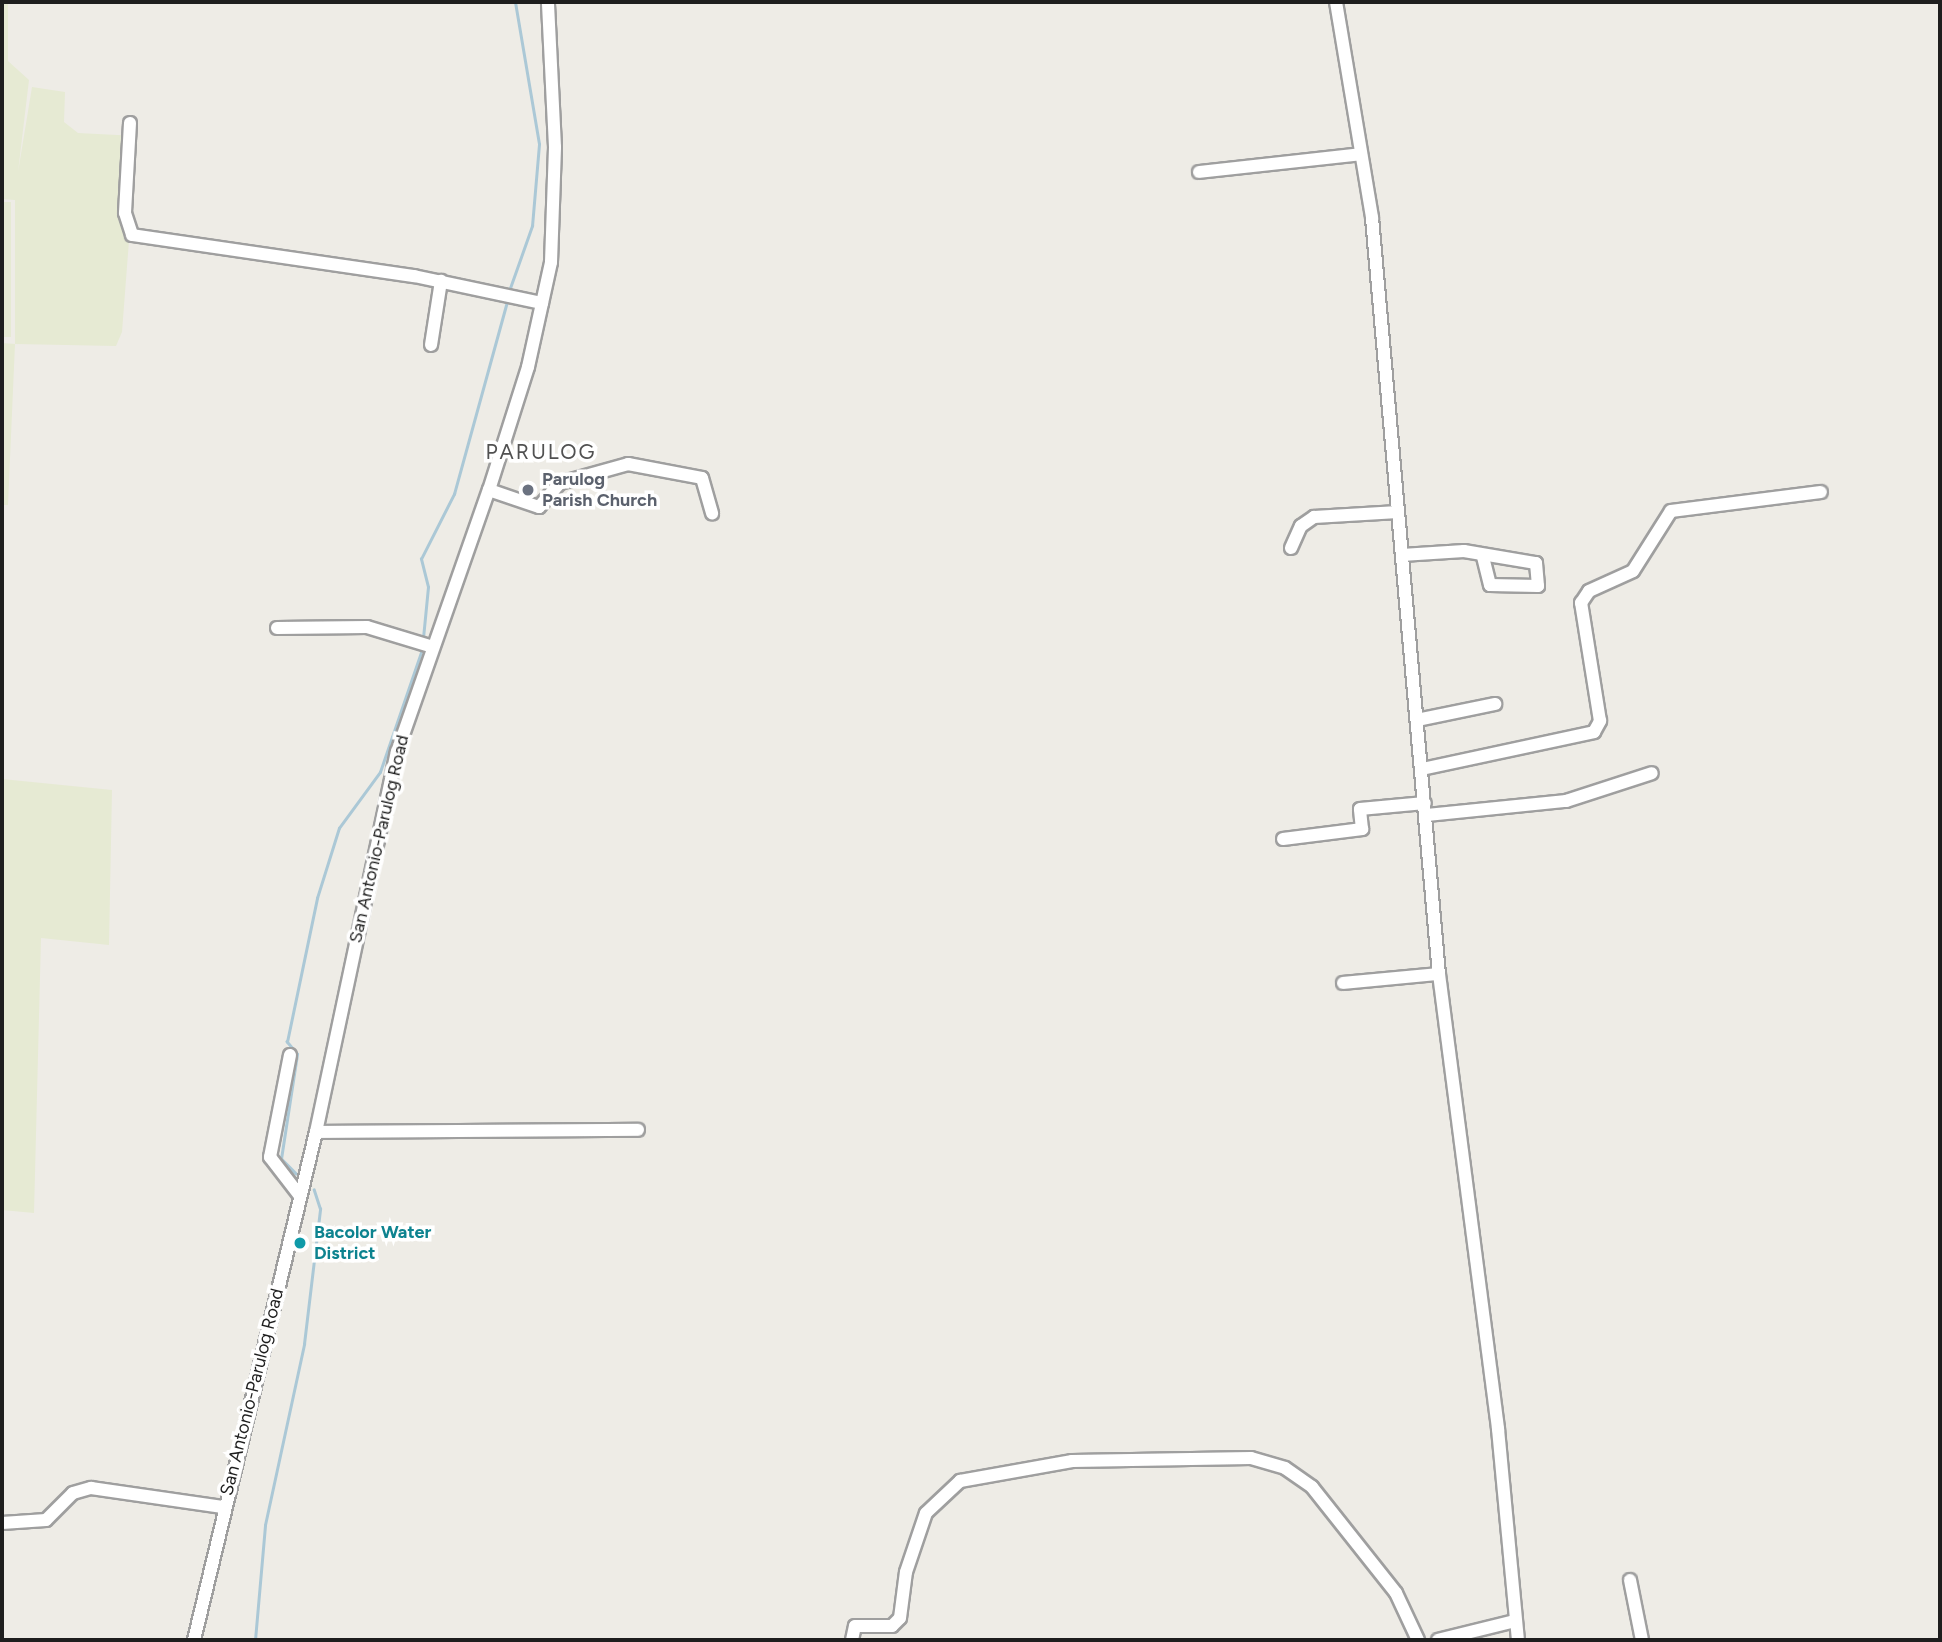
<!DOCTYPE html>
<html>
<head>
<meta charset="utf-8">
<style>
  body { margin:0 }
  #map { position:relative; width:1942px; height:1642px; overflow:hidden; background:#eeece6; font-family:Figtree,sans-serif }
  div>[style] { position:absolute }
  .farmland>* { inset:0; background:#e6ead3; transform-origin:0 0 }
  .stream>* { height:2.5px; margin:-1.25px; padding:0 1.25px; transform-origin:1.25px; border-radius:1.25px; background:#abc8d6 }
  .roads { filter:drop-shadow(2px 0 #9f9f9f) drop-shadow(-2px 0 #9f9f9f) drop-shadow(0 2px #9f9f9f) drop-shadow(0 -2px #9f9f9f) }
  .minor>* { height:12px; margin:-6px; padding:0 6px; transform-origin:6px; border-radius:6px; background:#fff }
  .dots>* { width:19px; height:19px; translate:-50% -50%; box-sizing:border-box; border:4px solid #fff; border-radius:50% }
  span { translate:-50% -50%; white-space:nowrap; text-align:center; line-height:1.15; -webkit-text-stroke:7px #fff; paint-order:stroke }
  .worship-label { font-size:18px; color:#5b616d; font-weight:700 }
  .left { translate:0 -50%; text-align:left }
  .street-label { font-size:18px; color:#1e1e1e }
  .culture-label { font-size:18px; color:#0d838f; font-weight:700 }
  .quarter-label { font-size:21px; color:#515151; letter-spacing:2px }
  .frame { position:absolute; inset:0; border:4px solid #1e1e1e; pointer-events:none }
</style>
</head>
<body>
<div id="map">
  <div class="farmland">
    <i style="clip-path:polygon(2px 2px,8px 2px,8px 61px,29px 80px,18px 172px,32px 87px,65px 92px,64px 122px,78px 133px,137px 136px,122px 332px,116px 346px,15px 344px,8px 505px,2px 505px,2px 343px,15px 344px,15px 200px,2px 199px)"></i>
    <i style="left:2px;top:202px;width:9px;height:135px"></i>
    <i style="clip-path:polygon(2px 779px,112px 790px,109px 945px,41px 938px,34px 1213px,2px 1210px)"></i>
  </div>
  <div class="stream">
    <i style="left:509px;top:291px;width:69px;rotate:-70.5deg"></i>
    <i style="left:532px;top:226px;width:82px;rotate:-85.1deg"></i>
    <i style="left:539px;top:144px;width:144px;rotate:-99.6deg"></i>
    <i style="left:423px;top:638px;width:51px;rotate:-84.4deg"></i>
    <i style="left:428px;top:587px;width:29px;rotate:-104deg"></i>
    <i style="left:421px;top:559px;width:73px;rotate:-63.1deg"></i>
    <i style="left:454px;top:494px;width:200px;rotate:-74.6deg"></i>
    <i style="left:296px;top:1174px;width:21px;rotate:-135deg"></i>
    <i style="left:281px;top:1159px;width:106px;rotate:-81.3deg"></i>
    <i style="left:297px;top:1054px;width:16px;rotate:-130deg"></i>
    <i style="left:287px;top:1042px;width:147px;rotate:-78.2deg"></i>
    <i style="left:317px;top:898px;width:73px;rotate:-72.6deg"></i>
    <i style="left:339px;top:828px;width:69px;rotate:-53.8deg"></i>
    <i style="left:380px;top:772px;width:130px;rotate:-71.1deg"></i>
    <i style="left:255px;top:1640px;width:115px;rotate:-85deg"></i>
    <i style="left:265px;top:1525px;width:185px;rotate:-77.8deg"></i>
    <i style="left:304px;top:1344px;width:136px;rotate:-83.2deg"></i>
    <i style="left:320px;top:1209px;width:20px;rotate:-108deg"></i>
  </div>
  <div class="roads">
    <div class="minor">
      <i style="left:1336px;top:2px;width:219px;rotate:80.5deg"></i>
      <i style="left:1372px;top:218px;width:759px;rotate:84.94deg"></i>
      <i style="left:1439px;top:974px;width:459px;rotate:82.6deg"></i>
      <i style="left:1498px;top:1429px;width:212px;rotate:84.6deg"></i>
      <i style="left:130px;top:123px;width:90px;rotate:93.2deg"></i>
      <i style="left:125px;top:213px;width:23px;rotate:72deg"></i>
      <i style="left:132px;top:235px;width:285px;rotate:8.3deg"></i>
      <i style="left:414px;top:276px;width:131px;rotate:11.9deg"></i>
      <i style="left:1199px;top:172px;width:163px;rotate:-6.3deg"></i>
      <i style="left:431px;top:345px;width:65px;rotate:-81.1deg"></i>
      <i style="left:489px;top:490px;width:53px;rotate:18.8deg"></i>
      <i style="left:539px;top:507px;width:32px;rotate:-49deg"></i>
      <i style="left:560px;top:483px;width:71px;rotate:-15.6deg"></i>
      <i style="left:628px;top:464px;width:75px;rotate:10.7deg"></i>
      <i style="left:702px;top:478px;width:37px;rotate:74deg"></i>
      <i style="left:1291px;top:548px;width:24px;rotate:-66deg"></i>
      <i style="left:1301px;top:526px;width:16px;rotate:-35deg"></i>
      <i style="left:1314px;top:517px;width:84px;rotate:-3.4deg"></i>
      <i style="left:1402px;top:555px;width:62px;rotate:-3.7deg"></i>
      <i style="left:1464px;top:551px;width:73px;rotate:9.5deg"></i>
      <i style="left:1536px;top:563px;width:23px;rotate:85deg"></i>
      <i style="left:1538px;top:586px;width:48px;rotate:-178.8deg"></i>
      <i style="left:1490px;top:585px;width:30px;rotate:-104deg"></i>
      <i style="left:277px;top:628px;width:90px;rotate:-0.6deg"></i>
      <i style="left:367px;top:627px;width:69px;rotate:16.9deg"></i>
      <i style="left:1417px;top:720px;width:80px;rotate:-11.6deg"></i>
      <i style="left:1422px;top:769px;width:176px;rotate:-12.1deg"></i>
      <i style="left:1594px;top:732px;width:13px;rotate:-61deg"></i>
      <i style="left:1600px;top:721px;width:120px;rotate:-99.1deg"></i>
      <i style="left:1581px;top:603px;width:14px;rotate:-56deg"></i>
      <i style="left:1589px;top:591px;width:48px;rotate:-24.4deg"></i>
      <i style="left:1633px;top:571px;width:71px;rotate:-57.7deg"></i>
      <i style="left:1671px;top:511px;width:151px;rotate:-7.2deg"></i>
      <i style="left:1427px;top:815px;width:140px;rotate:-5.8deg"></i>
      <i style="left:1566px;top:801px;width:90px;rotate:-18deg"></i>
      <i style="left:1283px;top:839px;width:80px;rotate:-7.2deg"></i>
      <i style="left:1362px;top:829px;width:20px;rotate:-96deg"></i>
      <i style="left:1360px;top:809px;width:65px;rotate:-5.3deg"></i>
      <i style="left:1343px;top:983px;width:96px;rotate:-5.4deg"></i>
      <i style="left:290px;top:1055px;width:104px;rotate:101.1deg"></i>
      <i style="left:270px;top:1157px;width:49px;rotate:52.4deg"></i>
      <i style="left:316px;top:1132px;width:322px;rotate:-0.4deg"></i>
      <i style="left:2px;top:1523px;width:44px;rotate:-3.9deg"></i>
      <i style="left:46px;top:1520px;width:38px;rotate:-45deg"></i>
      <i style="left:73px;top:1493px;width:19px;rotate:-16deg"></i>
      <i style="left:91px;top:1488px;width:133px;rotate:8.2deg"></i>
      <i style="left:1630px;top:1580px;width:61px;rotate:78.7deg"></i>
      <i style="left:194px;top:1640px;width:522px;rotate:-76.5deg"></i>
      <i style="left:316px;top:1132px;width:389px;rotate:-78deg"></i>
      <i style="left:397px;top:752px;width:278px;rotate:-70.7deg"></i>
      <i style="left:489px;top:490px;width:129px;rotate:-72.4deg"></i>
      <i style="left:528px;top:367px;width:107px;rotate:-77.6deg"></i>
      <i style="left:551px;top:262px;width:115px;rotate:-88deg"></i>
      <i style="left:555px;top:147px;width:145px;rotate:-92.8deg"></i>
      <i style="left:852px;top:1640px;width:14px;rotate:-78deg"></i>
      <i style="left:855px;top:1626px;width:37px"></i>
      <i style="left:892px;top:1626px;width:11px;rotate:-45deg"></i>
      <i style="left:900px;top:1618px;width:46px;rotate:-82.6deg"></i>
      <i style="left:906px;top:1572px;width:62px;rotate:-71.3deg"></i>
      <i style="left:926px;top:1513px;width:47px;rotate:-43.3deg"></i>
      <i style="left:960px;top:1481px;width:114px;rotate:-10.1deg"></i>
      <i style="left:1072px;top:1461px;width:179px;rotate:-1deg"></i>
      <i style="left:1251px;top:1458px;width:35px;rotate:16deg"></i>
      <i style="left:1285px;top:1468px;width:33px;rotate:35deg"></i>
      <i style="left:1312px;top:1487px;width:135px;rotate:51.6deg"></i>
      <i style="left:1396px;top:1593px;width:52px;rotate:64.9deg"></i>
      <i style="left:1438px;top:1640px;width:79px;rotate:-13.9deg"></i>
    </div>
  </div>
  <div class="dots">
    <i style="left:528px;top:490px;background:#6b7280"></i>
    <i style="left:300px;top:1243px;background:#0f9aa8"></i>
  </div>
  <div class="worship-label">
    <span class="left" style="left:542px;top:490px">Parulog<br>Parish Church</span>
  </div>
  <div class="street-label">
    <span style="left:379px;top:839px;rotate:-77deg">San Antonio-Parulog Road</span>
    <span style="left:252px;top:1392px;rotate:-76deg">San Antonio-Parulog Road</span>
  </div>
  <div class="culture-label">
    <span class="left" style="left:314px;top:1243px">Bacolor Water<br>District</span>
  </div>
  <div class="quarter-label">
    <span style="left:541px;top:452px">PARULOG</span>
  </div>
  <div class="frame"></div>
</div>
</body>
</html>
